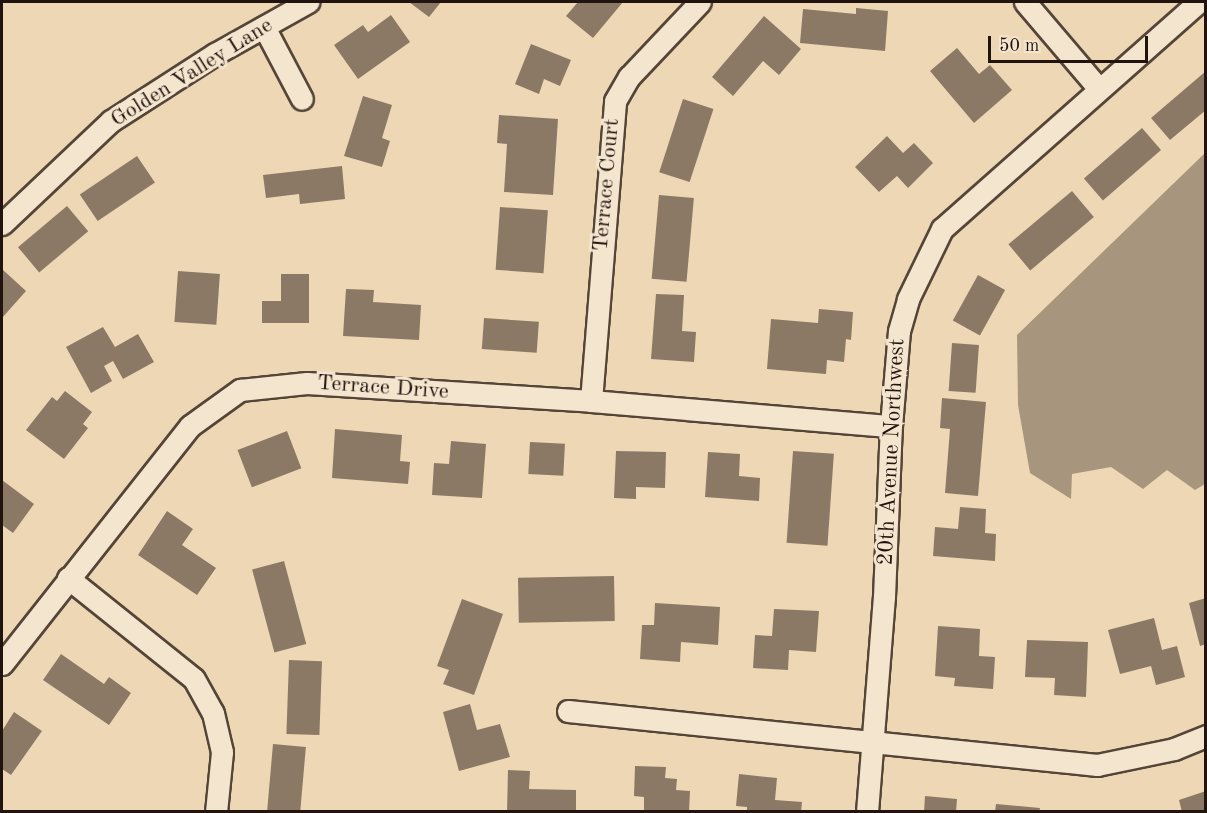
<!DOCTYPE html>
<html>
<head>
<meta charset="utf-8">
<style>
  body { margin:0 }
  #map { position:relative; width:1207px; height:813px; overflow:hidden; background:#eed7b5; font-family:"Old Standard TT",serif }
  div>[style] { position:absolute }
  .water>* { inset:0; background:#a8957d }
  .building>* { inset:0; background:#8c7965; transform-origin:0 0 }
  .roads { filter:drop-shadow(2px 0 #544538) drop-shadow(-2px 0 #544538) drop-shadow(0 2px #544538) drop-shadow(0 -2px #544538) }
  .minor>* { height:21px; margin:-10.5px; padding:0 10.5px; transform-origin:10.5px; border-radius:10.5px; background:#f4e5cf }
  span { translate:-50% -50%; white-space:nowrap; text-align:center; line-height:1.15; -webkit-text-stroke:6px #f4e5cf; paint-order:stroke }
  .street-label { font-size:22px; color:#21140f }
  .frame { position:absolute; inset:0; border:3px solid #21140f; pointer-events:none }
  .scale { position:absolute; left:988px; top:36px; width:160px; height:27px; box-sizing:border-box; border:3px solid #21140f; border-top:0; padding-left:8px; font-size:18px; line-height:21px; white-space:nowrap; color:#21140f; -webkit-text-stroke:4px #f4e5cf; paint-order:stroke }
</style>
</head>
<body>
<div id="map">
  <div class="water">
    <i style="clip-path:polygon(1205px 153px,1205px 484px,1195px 490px,1167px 470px,1143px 489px,1111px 467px,1072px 474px,1071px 499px,1030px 473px,1018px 405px,1017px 335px)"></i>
  </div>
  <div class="building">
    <i style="clip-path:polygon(409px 2px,441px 2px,429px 17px)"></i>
    <i style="clip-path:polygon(578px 2px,623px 2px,593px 38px,566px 16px)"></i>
    <i style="clip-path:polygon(856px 8px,888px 11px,885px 51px,800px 43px,803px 9px,856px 14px)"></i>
    <i style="clip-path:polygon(391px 15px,410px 42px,358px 79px,334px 45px,363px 25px,368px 32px)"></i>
    <i style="clip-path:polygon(764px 16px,801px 49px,779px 75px,763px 61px,733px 96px,712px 77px)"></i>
    <i style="clip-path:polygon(531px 44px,571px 60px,560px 86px,544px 79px,539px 94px,515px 84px)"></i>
    <i style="clip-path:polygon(957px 48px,979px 74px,990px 65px,1012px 90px,974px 123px,930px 71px)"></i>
    <i style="clip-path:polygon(1206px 71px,1206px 110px,1170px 140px,1151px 118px)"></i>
    <i style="clip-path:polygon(363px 96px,392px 105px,382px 138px,390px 141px,382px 167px,344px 156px)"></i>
    <i style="left:683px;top:99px;width:32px;height:77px;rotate:18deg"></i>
    <i style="clip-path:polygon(499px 115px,558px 119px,553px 195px,504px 192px,507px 144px,497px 143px)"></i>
    <i style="left:1142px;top:128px;width:29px;height:77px;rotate:49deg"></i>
    <i style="clip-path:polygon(887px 136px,903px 153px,914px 143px,933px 163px,908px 188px,897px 176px,879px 192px,855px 167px)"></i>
    <i style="left:137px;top:156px;width:32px;height:69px;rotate:56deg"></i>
    <i style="clip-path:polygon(342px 166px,345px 199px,300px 204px,299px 194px,266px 198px,263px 175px)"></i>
    <i style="left:1072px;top:191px;width:34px;height:83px;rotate:50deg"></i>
    <i style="left:659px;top:195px;width:35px;height:84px;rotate:5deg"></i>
    <i style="left:67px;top:206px;width:33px;height:64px;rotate:50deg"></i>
    <i style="left:500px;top:207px;width:48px;height:63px;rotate:4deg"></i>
    <i style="clip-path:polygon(2px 269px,26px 291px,2px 318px)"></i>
    <i style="left:178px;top:271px;width:42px;height:51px;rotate:4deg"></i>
    <i style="clip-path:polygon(281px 274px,309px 274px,309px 323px,262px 323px,262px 301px,281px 301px)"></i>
    <i style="left:978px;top:275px;width:31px;height:52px;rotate:29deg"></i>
    <i style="clip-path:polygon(346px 289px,374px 290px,373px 302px,421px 305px,419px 340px,343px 336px)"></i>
    <i style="clip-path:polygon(656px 294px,684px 295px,682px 331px,696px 332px,694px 362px,651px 359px)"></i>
    <i style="clip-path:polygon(819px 309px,853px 312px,851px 340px,846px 339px,844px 362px,827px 360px,826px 374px,767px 369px,771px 319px,818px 323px)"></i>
    <i style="left:484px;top:318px;width:55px;height:31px;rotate:4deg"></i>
    <i style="clip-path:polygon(103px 327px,115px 347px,138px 334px,154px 362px,123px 379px,113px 361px,104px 366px,112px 381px,91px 393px,66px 347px)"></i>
    <i style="left:952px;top:343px;width:27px;height:48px;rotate:4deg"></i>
    <i style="clip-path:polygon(65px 391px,92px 412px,83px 424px,88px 428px,64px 459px,26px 430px,52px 397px,57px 401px)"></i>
    <i style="clip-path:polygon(942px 398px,986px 402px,978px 496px,945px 493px,950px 429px,940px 428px)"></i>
    <i style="clip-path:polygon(335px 429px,402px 435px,400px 461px,410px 462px,408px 484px,332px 478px)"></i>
    <i style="left:287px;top:431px;width:40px;height:53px;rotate:69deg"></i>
    <i style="clip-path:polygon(451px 441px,486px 444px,482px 498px,432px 495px,434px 463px,449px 464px)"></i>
    <i style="left:530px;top:442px;width:35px;height:32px;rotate:3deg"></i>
    <i style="clip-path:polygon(616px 451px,666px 452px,665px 488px,636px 487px,636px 499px,614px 498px)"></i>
    <i style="left:793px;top:451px;width:41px;height:92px;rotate:4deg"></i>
    <i style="clip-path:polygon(708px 452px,740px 454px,739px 476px,760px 478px,759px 501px,705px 497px)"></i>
    <i style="clip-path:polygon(2px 480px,34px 504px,13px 533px,2px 525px)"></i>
    <i style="clip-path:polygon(960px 507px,986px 509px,985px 533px,996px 534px,995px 561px,933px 556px,935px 527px,958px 529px)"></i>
    <i style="clip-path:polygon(167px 511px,193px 529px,182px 545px,216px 568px,197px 595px,138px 555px)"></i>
    <i style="left:284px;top:561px;width:86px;height:33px;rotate:75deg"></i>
    <i style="left:614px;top:576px;width:45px;height:96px;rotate:89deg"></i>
    <i style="clip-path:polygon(1206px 598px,1206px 644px,1200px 646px,1189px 603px)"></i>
    <i style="clip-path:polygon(462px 599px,503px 614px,474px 695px,443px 684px,449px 670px,437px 666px)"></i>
    <i style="clip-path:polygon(655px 603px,720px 607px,718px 645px,681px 642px,680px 662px,640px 659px,642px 625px,654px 625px)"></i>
    <i style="clip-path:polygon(774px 609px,819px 611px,816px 652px,789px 650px,788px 670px,753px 668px,755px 635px,772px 636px)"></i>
    <i style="clip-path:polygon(1154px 618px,1162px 650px,1177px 646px,1185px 677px,1156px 685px,1151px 666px,1120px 674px,1108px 630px)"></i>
    <i style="clip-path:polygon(938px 626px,980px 629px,979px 656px,995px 657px,993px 689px,954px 686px,955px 678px,935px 676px)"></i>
    <i style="clip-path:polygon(1027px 640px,1088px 642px,1086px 697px,1054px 695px,1055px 678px,1025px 677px)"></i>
    <i style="clip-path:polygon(61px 654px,104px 684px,109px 677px,131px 693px,109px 725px,43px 680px)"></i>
    <i style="left:289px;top:660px;width:33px;height:74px;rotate:2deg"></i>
    <i style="clip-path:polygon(470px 704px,477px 730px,500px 724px,510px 757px,459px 771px,443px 712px)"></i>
    <i style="clip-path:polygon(14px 712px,42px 731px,11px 775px,2px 769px,2px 731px)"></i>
    <i style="left:273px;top:744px;width:33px;height:68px;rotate:5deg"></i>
    <i style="clip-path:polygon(635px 766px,666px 767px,665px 778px,677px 779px,676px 790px,690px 791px,689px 812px,644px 812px,644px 797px,634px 796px)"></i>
    <i style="clip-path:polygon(508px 770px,530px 771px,529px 789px,576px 790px,576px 812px,507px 812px)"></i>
    <i style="clip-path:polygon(739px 774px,777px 778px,775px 800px,802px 802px,801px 812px,747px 812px,747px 807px,736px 806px)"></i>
    <i style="clip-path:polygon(1206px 791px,1206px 812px,1182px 812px,1179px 800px)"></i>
    <i style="clip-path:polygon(925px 796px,957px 799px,956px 812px,924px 812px)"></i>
    <i style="clip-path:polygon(996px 804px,1040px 808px,1039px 812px,995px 812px)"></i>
  </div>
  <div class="roads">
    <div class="minor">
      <i style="left:1025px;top:2px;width:114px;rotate:49.6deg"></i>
      <i style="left:264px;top:27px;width:81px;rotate:62.2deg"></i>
      <i style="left:2px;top:224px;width:150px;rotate:-43.4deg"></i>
      <i style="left:111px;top:121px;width:124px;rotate:-32.8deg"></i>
      <i style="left:215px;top:54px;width:107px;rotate:-29.2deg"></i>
      <i style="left:591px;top:401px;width:301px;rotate:-85.4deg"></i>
      <i style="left:615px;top:101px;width:28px;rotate:-60deg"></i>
      <i style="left:629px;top:77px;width:103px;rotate:-46.6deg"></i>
      <i style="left:68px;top:578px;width:161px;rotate:38.7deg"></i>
      <i style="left:194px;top:679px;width:39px;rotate:61deg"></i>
      <i style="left:213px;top:713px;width:40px;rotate:77deg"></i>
      <i style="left:222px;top:752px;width:60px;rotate:95.7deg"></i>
      <i style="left:2px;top:664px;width:303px;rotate:-51.7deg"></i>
      <i style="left:190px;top:426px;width:62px;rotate:-35.8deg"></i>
      <i style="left:240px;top:390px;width:67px;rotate:-6deg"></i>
      <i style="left:307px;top:383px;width:285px;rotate:3.6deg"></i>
      <i style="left:591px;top:401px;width:301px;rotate:4.8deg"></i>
      <i style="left:568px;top:711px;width:532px;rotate:5.83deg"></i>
      <i style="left:1097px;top:765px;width:79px;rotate:-11.7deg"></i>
      <i style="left:1174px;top:749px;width:35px;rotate:-22deg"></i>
      <i style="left:867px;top:812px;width:216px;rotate:-85.5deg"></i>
      <i style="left:884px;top:597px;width:171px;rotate:-87.7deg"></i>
      <i style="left:891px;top:426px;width:95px;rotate:-85.2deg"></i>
      <i style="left:899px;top:331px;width:33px;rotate:-74deg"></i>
      <i style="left:908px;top:299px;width:78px;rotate:-64.1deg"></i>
      <i style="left:942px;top:229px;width:343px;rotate:-41.5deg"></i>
    </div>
  </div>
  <div class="street-label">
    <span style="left:192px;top:73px;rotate:-32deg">Golden Valley Lane</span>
    <span style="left:607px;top:185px;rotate:-85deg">Terrace Court</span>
    <span style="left:383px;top:388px;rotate:4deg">Terrace Drive</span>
    <span style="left:892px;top:452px;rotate:-87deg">20th Avenue Northwest</span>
  </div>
  <div class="frame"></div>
  <div class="scale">50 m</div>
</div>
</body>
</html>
